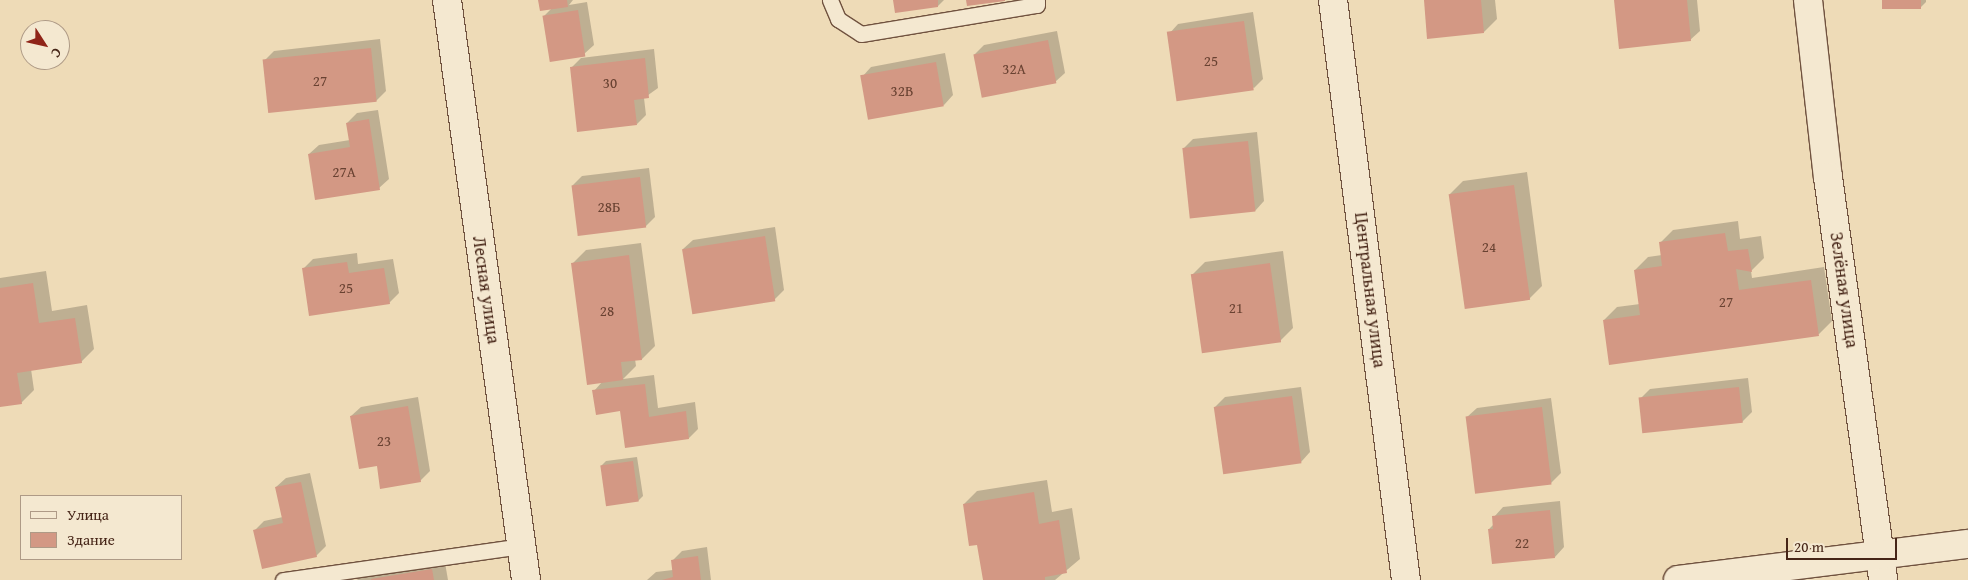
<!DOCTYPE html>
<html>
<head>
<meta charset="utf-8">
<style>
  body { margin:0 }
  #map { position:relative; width:1968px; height:580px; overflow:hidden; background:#eedbb7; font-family:"Gentium Book Plus",serif }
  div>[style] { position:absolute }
  .shadow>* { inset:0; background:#0003 }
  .building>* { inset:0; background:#d39884; transform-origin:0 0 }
  .roads { filter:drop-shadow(1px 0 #70523f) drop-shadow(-1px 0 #70523f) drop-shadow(0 1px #70523f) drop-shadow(0 -1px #70523f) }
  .lane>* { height:15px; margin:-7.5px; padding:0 7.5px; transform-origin:7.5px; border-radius:7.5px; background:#f4e8d0 }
  .street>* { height:28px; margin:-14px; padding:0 14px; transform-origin:14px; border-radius:14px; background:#f4e8d0 }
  span { translate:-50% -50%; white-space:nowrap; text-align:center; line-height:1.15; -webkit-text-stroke:4px #f4e8d0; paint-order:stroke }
  .number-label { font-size:15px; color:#694232 }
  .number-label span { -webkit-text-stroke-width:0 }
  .street-label { font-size:18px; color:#462517 }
  .legend { position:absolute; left:20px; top:495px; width:162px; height:65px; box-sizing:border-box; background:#f4e8d0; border:1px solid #ae9a86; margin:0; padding:6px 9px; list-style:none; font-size:15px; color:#462517 }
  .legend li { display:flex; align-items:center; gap:10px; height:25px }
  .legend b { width:25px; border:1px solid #ae9a86 }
  .north { position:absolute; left:20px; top:20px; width:50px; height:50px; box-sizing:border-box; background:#f4e8d0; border:1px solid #ae9a86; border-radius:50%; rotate:125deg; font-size:14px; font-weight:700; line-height:20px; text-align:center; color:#462517 }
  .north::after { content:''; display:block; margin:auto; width:18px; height:22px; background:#8f2418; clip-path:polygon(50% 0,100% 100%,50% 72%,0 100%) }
  .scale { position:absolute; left:1786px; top:538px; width:111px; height:22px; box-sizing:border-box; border:2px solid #462517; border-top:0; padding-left:6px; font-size:15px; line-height:18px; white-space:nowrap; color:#462517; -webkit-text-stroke:4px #f4e8d0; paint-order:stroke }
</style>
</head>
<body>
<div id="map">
  <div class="shadow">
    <i style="clip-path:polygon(539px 0,573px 0,569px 5px,587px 2px,594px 45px,584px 54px,543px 17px,552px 8px)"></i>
    <i style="clip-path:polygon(894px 0,944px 0,938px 6px)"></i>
    <i style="clip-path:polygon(1425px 0,1495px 0,1497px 19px,1484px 32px)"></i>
    <i style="clip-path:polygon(1615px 0,1697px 0,1700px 31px,1690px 40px)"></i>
    <i style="clip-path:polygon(1883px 0,1926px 0,1926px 2px,1921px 7px)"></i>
    <i style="clip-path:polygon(1253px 12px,1263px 79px,1254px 88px,1169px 34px,1178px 24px)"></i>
    <i style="clip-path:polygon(1057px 31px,1065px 73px,1055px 82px,974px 55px,984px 45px)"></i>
    <i style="clip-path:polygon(380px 39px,386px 91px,376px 101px,264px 61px,274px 51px)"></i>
    <i style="clip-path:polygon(654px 49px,658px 88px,644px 98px,646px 115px,637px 124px,571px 68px,581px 58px)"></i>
    <i style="clip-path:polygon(945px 53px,953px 95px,944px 105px,862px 77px,871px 67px)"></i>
    <i style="clip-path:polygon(378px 110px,389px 179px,379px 188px,309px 154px,319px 145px,350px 140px,347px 123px,357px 113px)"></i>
    <i style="clip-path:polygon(1257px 132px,1264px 201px,1255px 211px,1184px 148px,1193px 139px)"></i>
    <i style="clip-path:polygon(649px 168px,655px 217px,645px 227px,572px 186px,582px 176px)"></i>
    <i style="clip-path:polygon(1527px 172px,1542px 286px,1529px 299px,1450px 194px,1463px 181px)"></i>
    <i style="clip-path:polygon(1738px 221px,1740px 239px,1761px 236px,1764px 258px,1751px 271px,1752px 278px,1824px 267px,1832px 321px,1819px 334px,1604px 320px,1617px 307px,1640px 304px,1635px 270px,1648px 257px,1662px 255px,1660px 243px,1673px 230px)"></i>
    <i style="clip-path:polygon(775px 227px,784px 290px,774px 300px,683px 249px,693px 240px)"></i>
    <i style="clip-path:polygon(641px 243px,655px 346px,642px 359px,635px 359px,636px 366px,623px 379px,654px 375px,658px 408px,695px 402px,698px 429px,689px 438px,621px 410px,594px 391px,602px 382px,573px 263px,586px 250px)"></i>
    <i style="clip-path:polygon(1283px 251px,1293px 328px,1280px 341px,1192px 275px,1205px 262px)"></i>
    <i style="clip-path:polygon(357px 253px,358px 264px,393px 259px,399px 293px,389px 303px,303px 269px,313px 259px)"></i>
    <i style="clip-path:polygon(46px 271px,52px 311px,87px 305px,94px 349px,81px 362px,31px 369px,34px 390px,21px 403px,0 406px,0 278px)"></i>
    <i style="clip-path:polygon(1748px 378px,1752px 412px,1742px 422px,1641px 398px,1650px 389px)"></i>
    <i style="clip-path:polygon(1301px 387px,1310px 452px,1301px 462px,1215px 407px,1225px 397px)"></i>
    <i style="clip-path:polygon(418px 397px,430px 471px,420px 481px,378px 465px,351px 416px,361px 407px)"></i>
    <i style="clip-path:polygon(1551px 398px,1561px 473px,1551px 483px,1467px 417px,1477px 408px)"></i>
    <i style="clip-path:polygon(637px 457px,643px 496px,638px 501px,601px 466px,606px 461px)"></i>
    <i style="clip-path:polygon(310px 473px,326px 546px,316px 556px,255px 530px,264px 521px,283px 517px,276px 487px,286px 478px)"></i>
    <i style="clip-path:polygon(1047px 480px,1052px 512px,1072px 508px,1080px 559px,1055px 580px,984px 580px,978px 543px,964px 504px,977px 491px)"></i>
    <i style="clip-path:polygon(1560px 501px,1564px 547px,1555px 557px,1489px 529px,1494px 524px,1494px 517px,1503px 507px)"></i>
    <i style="clip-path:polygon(707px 547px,711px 580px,647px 580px,656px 572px,673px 570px,672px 561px,682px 551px)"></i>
    <i style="clip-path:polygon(444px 557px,448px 580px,357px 580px,368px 569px)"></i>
  </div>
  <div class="building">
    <i style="clip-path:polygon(538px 0,567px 0,568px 7px,540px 11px)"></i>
    <i style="clip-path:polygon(893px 0,938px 0,938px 7px,895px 13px)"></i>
    <i style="clip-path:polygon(966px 0,1005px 0,1005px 1px,967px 6px)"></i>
    <i style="clip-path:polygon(1424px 0,1481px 0,1484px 33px,1427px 39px)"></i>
    <i style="clip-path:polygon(1614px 0,1687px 0,1691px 41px,1619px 49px)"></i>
    <i style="left:1882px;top:0;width:39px;height:9px"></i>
    <i style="left:578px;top:10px;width:47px;height:36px;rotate:81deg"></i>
    <i style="left:1244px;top:21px;width:70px;height:78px;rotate:82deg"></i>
    <i style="left:1048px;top:40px;width:44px;height:76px;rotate:79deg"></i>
    <i style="left:371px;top:48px;width:54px;height:109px;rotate:84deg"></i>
    <i style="clip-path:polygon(645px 58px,649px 98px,634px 100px,637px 125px,577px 132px,570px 67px)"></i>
    <i style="left:936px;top:62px;width:45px;height:77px;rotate:80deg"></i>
    <i style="clip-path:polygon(369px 119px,380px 190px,315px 200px,308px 154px,350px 147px,346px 123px)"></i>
    <i style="left:1248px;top:141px;width:71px;height:66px;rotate:84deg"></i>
    <i style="left:640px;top:177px;width:51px;height:69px;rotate:83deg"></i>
    <i style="left:1514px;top:185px;width:116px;height:66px;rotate:82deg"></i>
    <i style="clip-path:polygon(1725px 233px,1728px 251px,1748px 249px,1752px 272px,1736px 269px,1739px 290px,1811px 280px,1819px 336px,1609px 365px,1603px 320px,1640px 315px,1634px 270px,1662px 266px,1659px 242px)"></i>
    <i style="left:765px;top:236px;width:66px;height:84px;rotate:81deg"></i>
    <i style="clip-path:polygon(629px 255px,642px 360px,621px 362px,623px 380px,587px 385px,571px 263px)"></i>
    <i style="clip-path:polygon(347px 262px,349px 273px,384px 268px,390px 304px,309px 316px,302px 268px)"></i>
    <i style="left:1270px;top:263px;width:80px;height:80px;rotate:82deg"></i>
    <i style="clip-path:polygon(33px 283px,39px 323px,75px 318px,82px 363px,17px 373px,22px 404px,0 407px,0 288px)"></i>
    <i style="clip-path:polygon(645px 384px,649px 417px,686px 411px,689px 439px,625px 448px,620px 411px,596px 415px,592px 390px)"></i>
    <i style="left:1739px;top:387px;width:36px;height:101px;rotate:84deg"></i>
    <i style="left:1292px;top:396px;width:68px;height:79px;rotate:82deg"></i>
    <i style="clip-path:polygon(408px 406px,421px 482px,380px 489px,377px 466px,359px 469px,350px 416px)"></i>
    <i style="left:1542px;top:407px;width:78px;height:77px;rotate:83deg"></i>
    <i style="left:633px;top:461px;width:41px;height:33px;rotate:82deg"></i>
    <i style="clip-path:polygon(301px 482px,317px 557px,262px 569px,253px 530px,283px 523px,275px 487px)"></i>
    <i style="clip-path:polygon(1034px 492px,1039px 524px,1059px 520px,1067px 573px,1045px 577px,1045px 580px,983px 580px,977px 545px,969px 546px,963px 504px)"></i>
    <i style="clip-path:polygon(1550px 510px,1555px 558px,1492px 564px,1488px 529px,1493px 529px,1492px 516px)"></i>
    <i style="clip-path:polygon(698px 556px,701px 580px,662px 580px,673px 577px,671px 560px)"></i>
    <i style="clip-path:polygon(432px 569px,434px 580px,371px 580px,371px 579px)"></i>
  </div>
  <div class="roads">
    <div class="lane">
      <i style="left:830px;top:0;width:21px;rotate:67deg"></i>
      <i style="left:838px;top:19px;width:27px;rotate:33deg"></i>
      <i style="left:861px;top:34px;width:178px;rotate:-9.4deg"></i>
      <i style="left:1037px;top:5px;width:5px;rotate:-90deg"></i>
      <i style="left:283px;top:580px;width:240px;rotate:-8.1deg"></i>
    </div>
    <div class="street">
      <i style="left:447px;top:0;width:585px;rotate:82.24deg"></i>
      <i style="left:1333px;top:0;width:585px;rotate:82.83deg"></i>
      <i style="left:1808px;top:0;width:178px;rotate:83.6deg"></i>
      <i style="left:1828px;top:177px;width:407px;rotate:82.2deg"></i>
      <i style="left:1678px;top:580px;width:292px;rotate:-7.1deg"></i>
    </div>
  </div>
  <div class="number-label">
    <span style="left:1211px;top:61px">25</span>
    <span style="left:1014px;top:69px">32А</span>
    <span style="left:320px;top:81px">27</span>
    <span style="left:610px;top:83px">30</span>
    <span style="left:902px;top:91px">32В</span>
    <span style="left:344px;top:172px">27А</span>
    <span style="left:609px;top:207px">28Б</span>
    <span style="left:1489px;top:247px">24</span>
    <span style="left:346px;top:288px">25</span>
    <span style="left:1726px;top:302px">27</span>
    <span style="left:1236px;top:308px">21</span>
    <span style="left:607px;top:311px">28</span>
    <span style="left:384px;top:441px">23</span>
    <span style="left:1522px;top:543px">22</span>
  </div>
  <div class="street-label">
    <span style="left:486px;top:290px;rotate:82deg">Лесная улица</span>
    <span style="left:1370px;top:290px;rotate:83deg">Центральная улица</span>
    <span style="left:1844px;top:290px;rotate:82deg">Зелёная улица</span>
  </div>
  <ul class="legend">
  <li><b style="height:6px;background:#f4e8d0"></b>Улица</li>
  <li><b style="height:14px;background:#d39884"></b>Здание</li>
  </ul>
  <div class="north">С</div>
  <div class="scale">20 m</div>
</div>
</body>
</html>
